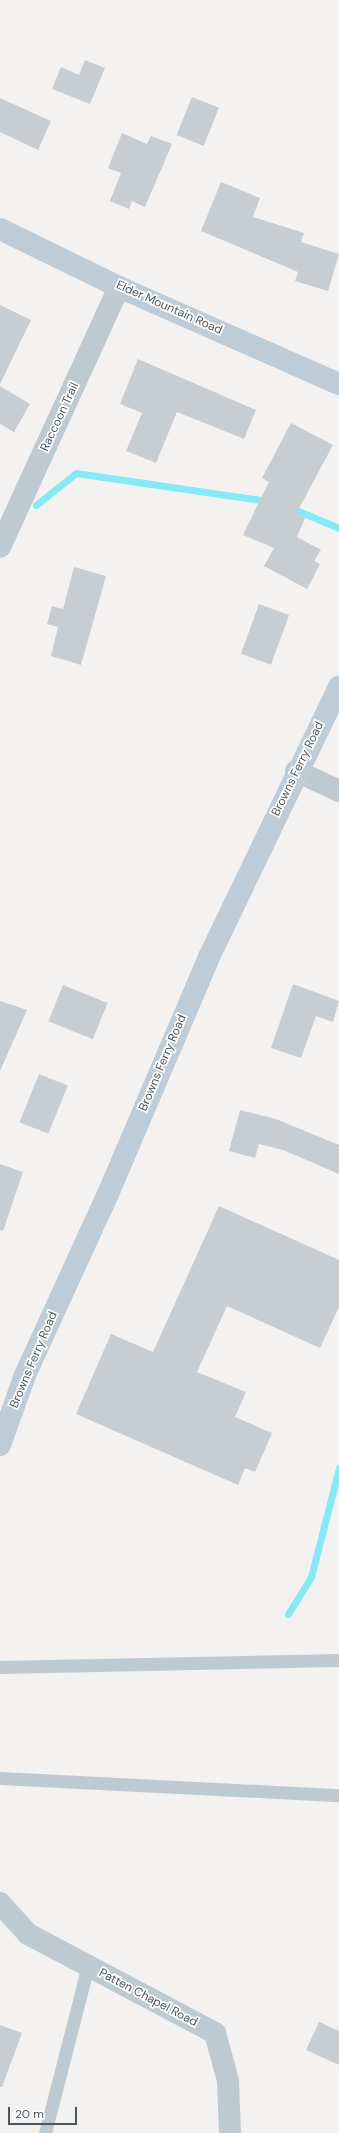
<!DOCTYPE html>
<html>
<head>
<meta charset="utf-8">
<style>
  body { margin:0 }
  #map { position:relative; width:339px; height:2133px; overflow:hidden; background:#f4f1f1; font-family:"DM Sans",sans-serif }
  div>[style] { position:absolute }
  .stream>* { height:7px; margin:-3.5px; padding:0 3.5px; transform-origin:3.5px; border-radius:3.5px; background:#87e9f4 }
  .building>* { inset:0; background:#c8cdd2; transform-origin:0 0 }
  .lane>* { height:13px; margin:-6.5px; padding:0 6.5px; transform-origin:6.5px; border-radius:6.5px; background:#becad2 }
  .street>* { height:22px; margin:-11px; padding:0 11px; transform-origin:11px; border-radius:11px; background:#becad2 }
  .secondary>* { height:22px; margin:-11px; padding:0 11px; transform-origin:11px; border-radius:11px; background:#bdccd6 }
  span { translate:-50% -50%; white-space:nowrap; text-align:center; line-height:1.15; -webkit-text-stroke:3.5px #fff; paint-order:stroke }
  .street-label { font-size:12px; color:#475761 }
  .scale { position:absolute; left:8px; top:2107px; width:69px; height:18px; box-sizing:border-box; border:2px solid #475761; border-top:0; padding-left:5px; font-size:12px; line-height:14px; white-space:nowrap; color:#475761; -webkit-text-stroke:3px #fff; paint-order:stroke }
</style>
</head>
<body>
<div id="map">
  <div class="stream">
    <i style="left:36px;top:505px;width:51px;rotate:-38.7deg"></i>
    <i style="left:76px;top:473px;width:195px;rotate:8.3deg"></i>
    <i style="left:289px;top:507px;width:54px;rotate:22.8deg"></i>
    <i style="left:288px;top:1614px;width:44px;rotate:-58.1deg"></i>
    <i style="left:311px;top:1577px;width:113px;rotate:-75.6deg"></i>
  </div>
  <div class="building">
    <i style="clip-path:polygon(85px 60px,105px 68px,90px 104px,52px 89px,61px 67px,79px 75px)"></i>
    <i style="left:192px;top:97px;width:29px;height:41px;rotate:22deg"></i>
    <i style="clip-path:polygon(0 98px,51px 121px,38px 150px,0 132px)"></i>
    <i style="clip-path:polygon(122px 133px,147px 144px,151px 136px,172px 144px,145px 207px,132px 201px,129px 209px,110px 201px,121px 173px,108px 168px)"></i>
    <i style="clip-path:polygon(221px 182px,260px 198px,253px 217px,304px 233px,301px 242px,339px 254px,328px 291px,295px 281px,298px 272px,201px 231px)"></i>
    <i style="clip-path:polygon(0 305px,31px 320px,0 384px)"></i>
    <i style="clip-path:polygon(138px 359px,256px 410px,244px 439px,177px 412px,156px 463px,126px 451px,142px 413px,120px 404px)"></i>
    <i style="clip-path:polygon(0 386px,30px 404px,14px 432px,0 424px)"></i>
    <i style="clip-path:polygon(291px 423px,333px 445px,296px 514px,305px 518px,297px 537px,321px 550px,314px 561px,320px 564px,307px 589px,264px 566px,274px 548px,243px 535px,269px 482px,262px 478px)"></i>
    <i style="clip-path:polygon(74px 567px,106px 576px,81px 665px,51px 656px,58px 627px,47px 624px,52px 606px,63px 609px)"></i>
    <i style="left:259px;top:604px;width:32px;height:53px;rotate:20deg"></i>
    <i style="clip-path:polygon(293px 984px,339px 1001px,333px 1022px,316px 1016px,301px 1058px,271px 1048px)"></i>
    <i style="left:63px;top:985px;width:48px;height:39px;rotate:22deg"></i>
    <i style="clip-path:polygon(0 1001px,27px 1010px,0 1071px)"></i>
    <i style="left:39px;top:1074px;width:31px;height:52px;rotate:22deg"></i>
    <i style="clip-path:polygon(240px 1110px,276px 1119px,339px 1145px,339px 1174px,283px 1150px,259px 1144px,255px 1158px,229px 1151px)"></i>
    <i style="clip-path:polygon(0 1164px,23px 1172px,3px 1231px,0 1230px)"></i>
    <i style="clip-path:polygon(219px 1206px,339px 1260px,339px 1307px,320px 1348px,227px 1306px,197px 1372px,246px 1392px,235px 1417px,272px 1433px,255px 1472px,245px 1468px,238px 1485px,76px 1414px,111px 1334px,153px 1352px)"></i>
    <i style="clip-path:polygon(319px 2022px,339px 2031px,339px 2065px,306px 2050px)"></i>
    <i style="clip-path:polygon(0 2025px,22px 2033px,2px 2087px,0 2087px)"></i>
  </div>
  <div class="lane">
    <i style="left:0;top:1667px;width:339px;rotate:-1.2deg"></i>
    <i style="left:0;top:1778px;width:339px;rotate:2.9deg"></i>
    <i style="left:45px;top:2133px;width:173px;rotate:-75.6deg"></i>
  </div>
  <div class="street">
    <i style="left:0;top:547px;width:286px;rotate:-65.4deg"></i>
    <i style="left:296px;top:771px;width:47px;rotate:24.9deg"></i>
    <i style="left:0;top:1903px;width:42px;rotate:47.9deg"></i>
    <i style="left:28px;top:1934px;width:212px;rotate:27.9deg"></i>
    <i style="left:215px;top:2033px;width:50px;rotate:74.8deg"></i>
    <i style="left:228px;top:2081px;width:52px;rotate:87.8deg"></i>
  </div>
  <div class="secondary">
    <i style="left:0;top:229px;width:132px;rotate:26deg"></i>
    <i style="left:119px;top:287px;width:240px;rotate:23.8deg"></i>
    <i style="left:0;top:1445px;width:74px;rotate:-70.3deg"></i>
    <i style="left:25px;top:1375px;width:199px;rotate:-65.4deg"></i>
    <i style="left:108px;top:1194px;width:258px;rotate:-66.9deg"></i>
    <i style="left:209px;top:957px;width:300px;rotate:-64.3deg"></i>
  </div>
  <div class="street-label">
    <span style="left:169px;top:308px;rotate:24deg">Elder Mountain Road</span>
    <span style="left:60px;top:417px;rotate:-65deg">Raccoon Trail</span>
    <span style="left:298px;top:769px;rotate:-64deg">Browns Ferry Road</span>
    <span style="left:163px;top:1063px;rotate:-67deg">Browns Ferry Road</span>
    <span style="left:34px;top:1360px;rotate:-67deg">Browns Ferry Road</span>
    <span style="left:148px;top:1998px;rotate:28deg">Patten Chapel Road</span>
  </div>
  <div class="scale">20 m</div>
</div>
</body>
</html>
